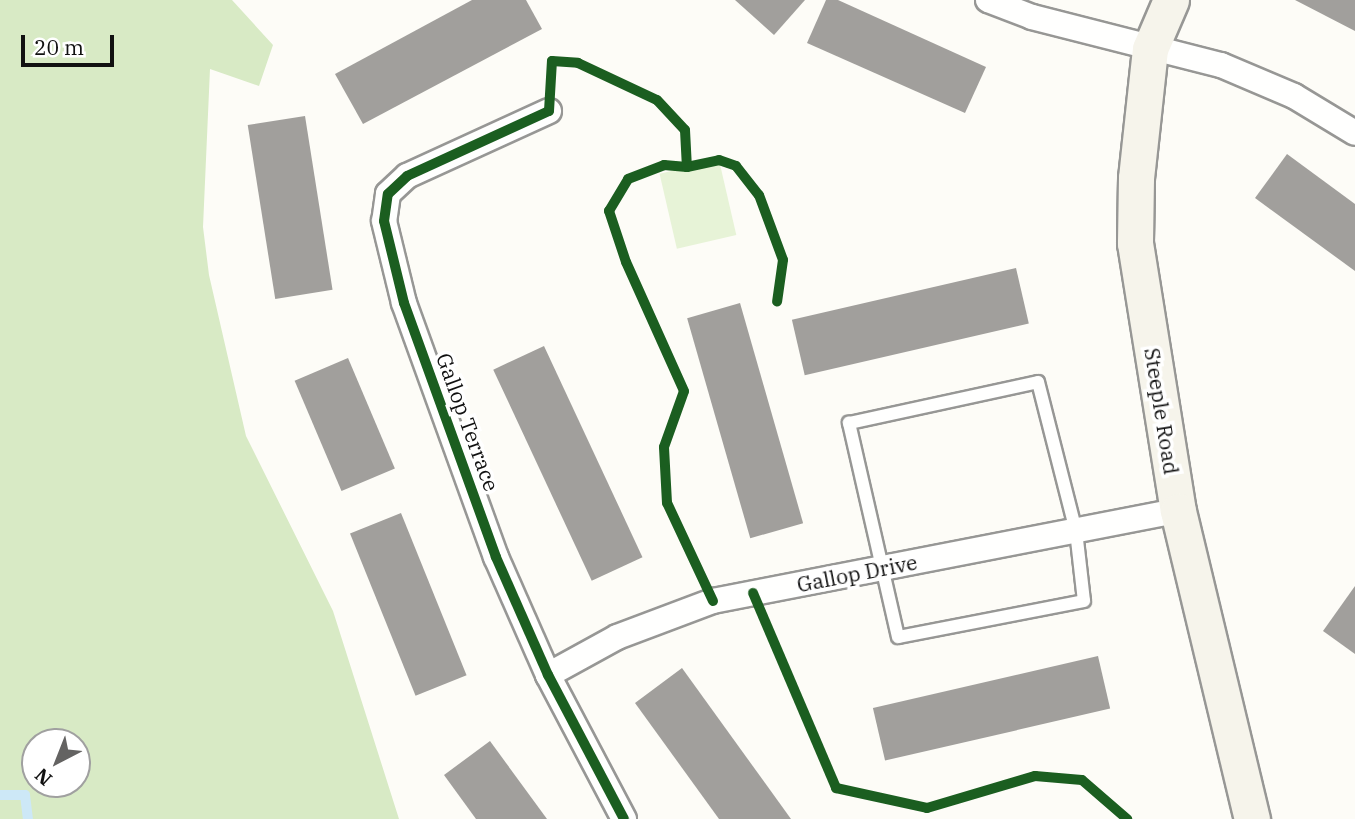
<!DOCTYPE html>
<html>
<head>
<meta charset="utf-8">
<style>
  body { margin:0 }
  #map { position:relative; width:1355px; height:819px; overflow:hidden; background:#fdfcf7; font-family:"IBM Plex Serif",serif }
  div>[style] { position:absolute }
  .green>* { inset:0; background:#e7f3d7; transform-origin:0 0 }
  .forest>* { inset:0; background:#d8eac5 }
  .stream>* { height:10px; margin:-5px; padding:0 5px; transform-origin:5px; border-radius:5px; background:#cde8f7 }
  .building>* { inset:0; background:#a19f9c; transform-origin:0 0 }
  .roads { filter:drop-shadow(2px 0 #979795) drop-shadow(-2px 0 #979795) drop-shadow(0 2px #979795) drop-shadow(0 -2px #979795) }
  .lane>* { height:12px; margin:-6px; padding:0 6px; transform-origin:6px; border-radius:6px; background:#fffffe }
  .street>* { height:24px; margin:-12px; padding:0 12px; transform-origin:12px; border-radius:12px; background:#fffffe }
  .secondary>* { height:35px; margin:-17.5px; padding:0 17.5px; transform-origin:17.5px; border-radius:17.5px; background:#f6f4eb }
  .cycleway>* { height:10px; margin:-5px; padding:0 5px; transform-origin:5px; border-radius:5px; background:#1b5e20 }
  span { translate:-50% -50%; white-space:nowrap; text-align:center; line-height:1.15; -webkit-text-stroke:7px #fff; paint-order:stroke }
  .street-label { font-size:21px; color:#111 }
  .north { position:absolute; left:21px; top:728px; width:70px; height:70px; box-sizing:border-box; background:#fff; border:2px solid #a0a0a0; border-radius:50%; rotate:222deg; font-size:19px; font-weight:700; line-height:28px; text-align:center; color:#111 }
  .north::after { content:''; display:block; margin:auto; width:24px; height:32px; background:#646362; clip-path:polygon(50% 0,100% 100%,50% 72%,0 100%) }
  .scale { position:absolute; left:21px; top:35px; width:93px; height:32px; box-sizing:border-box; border:4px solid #111; border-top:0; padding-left:9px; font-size:21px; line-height:24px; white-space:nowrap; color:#111; -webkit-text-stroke:5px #fff; paint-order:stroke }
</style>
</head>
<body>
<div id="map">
  <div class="green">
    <i style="left:719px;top:160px;width:77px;height:61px;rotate:77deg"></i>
  </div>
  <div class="forest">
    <i style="clip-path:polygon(evenodd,0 0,232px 0,273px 45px,259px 86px,210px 69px,203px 227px,209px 275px,246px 436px,333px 611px,399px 819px,0 819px,0 0,35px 742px,77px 742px,77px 784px,35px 784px,35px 742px)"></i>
  </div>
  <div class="stream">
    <i style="left:0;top:795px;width:25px"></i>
    <i style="left:25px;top:795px;width:24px;rotate:83deg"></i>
  </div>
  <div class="building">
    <i style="clip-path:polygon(472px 0,526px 0,542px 29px,363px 124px,335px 74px)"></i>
    <i style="clip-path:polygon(735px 0,805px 0,774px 35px)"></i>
    <i style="clip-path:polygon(826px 0,838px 0,986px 67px,965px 113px,807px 43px)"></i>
    <i style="clip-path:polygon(1295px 0,1355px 0,1355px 31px)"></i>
    <i style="left:305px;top:116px;width:176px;height:58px;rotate:81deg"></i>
    <i style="clip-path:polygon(1287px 154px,1355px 204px,1355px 271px,1255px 198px)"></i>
    <i style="left:1016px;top:268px;width:57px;height:230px;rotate:77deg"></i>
    <i style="left:740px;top:303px;width:229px;height:55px;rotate:74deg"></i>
    <i style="left:544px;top:346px;width:233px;height:56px;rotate:65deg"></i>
    <i style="left:348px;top:358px;width:120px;height:58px;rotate:67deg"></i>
    <i style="left:401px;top:513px;width:175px;height:55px;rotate:68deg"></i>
    <i style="clip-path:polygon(1355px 586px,1355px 654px,1323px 631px)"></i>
    <i style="left:1098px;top:656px;width:54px;height:231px;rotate:77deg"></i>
    <i style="clip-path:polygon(682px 668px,791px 819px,719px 819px,635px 703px)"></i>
    <i style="clip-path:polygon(490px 741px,547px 819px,476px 819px,444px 775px)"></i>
  </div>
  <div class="roads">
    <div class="lane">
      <i style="left:1038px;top:382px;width:154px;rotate:75.7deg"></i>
      <i style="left:1076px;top:531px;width:70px;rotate:83.5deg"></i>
      <i style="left:1084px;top:601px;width:189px;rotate:169deg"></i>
      <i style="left:898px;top:637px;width:220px;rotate:-102.9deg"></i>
      <i style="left:849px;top:423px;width:193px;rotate:-12.2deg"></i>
    </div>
    <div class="street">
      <i style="left:988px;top:0;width:47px;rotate:21.1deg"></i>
      <i style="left:1032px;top:17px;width:195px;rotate:14.3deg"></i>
      <i style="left:1221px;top:65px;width:79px;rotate:23deg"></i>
      <i style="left:1294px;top:96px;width:71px;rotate:31.2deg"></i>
      <i style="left:549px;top:111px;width:156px;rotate:155.4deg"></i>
      <i style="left:407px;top:176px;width:26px;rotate:137deg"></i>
      <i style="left:388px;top:194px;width:27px;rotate:98deg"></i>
      <i style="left:384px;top:221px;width:84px;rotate:76.3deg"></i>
      <i style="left:404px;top:303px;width:270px;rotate:70.1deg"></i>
      <i style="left:496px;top:557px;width:129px;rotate:66.2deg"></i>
      <i style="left:548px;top:675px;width:163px;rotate:62.2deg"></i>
      <i style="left:548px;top:675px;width:79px;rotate:-28.8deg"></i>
      <i style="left:617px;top:637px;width:103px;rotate:-20.6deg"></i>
      <i style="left:713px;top:601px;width:474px;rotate:-11deg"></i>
    </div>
    <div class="secondary">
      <i style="left:1171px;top:0;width:53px;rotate:113.2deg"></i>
      <i style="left:1150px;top:49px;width:130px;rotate:96.2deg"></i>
      <i style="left:1136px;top:178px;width:65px;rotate:90.9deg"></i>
      <i style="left:1135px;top:243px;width:271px;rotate:80.9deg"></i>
      <i style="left:1178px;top:511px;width:317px;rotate:76.5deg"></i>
    </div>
  </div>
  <div class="cycleway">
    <i style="left:753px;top:593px;width:212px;rotate:66.9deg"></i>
    <i style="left:836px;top:788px;width:93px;rotate:12.4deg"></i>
    <i style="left:927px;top:808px;width:113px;rotate:-16.5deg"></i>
    <i style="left:1035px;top:776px;width:47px;rotate:4.9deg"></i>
    <i style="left:1082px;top:780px;width:60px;rotate:40.9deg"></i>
    <i style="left:713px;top:601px;width:108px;rotate:-115.1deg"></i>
    <i style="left:667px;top:503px;width:56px;rotate:-93.1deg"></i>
    <i style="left:664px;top:447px;width:59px;rotate:-70.3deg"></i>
    <i style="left:684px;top:391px;width:141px;rotate:-114.2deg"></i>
    <i style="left:626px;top:262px;width:54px;rotate:-108.4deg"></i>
    <i style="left:609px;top:211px;width:37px;rotate:-59deg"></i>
    <i style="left:628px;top:179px;width:39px;rotate:-21deg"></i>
    <i style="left:664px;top:165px;width:23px;rotate:5deg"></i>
    <i style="left:687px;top:167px;width:33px;rotate:-12deg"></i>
    <i style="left:719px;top:160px;width:18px;rotate:19deg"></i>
    <i style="left:736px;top:166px;width:37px;rotate:52deg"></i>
    <i style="left:759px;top:195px;width:69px;rotate:69.7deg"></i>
    <i style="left:783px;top:260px;width:42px;rotate:98.1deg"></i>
    <i style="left:624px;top:819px;width:163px;rotate:-117.8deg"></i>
    <i style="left:548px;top:675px;width:129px;rotate:-113.8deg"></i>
    <i style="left:496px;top:557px;width:270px;rotate:-109.9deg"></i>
    <i style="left:404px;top:303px;width:84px;rotate:-103.7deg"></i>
    <i style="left:384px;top:221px;width:27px;rotate:-82deg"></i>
    <i style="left:388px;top:194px;width:26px;rotate:-43deg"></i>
    <i style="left:407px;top:176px;width:156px;rotate:-24.6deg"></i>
    <i style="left:549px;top:111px;width:50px;rotate:-86.6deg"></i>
    <i style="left:552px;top:61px;width:26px;rotate:4deg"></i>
    <i style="left:578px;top:63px;width:87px;rotate:25.1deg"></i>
    <i style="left:657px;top:100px;width:41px;rotate:47deg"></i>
    <i style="left:685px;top:130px;width:37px;rotate:87deg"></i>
  </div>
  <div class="street-label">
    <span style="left:1162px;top:411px;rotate:81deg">Steeple Road</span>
    <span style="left:468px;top:422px;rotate:70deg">Gallop Terrace</span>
    <span style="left:857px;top:573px;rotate:-11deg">Gallop Drive</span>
  </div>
  <div class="north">N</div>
  <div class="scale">20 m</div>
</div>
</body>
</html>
